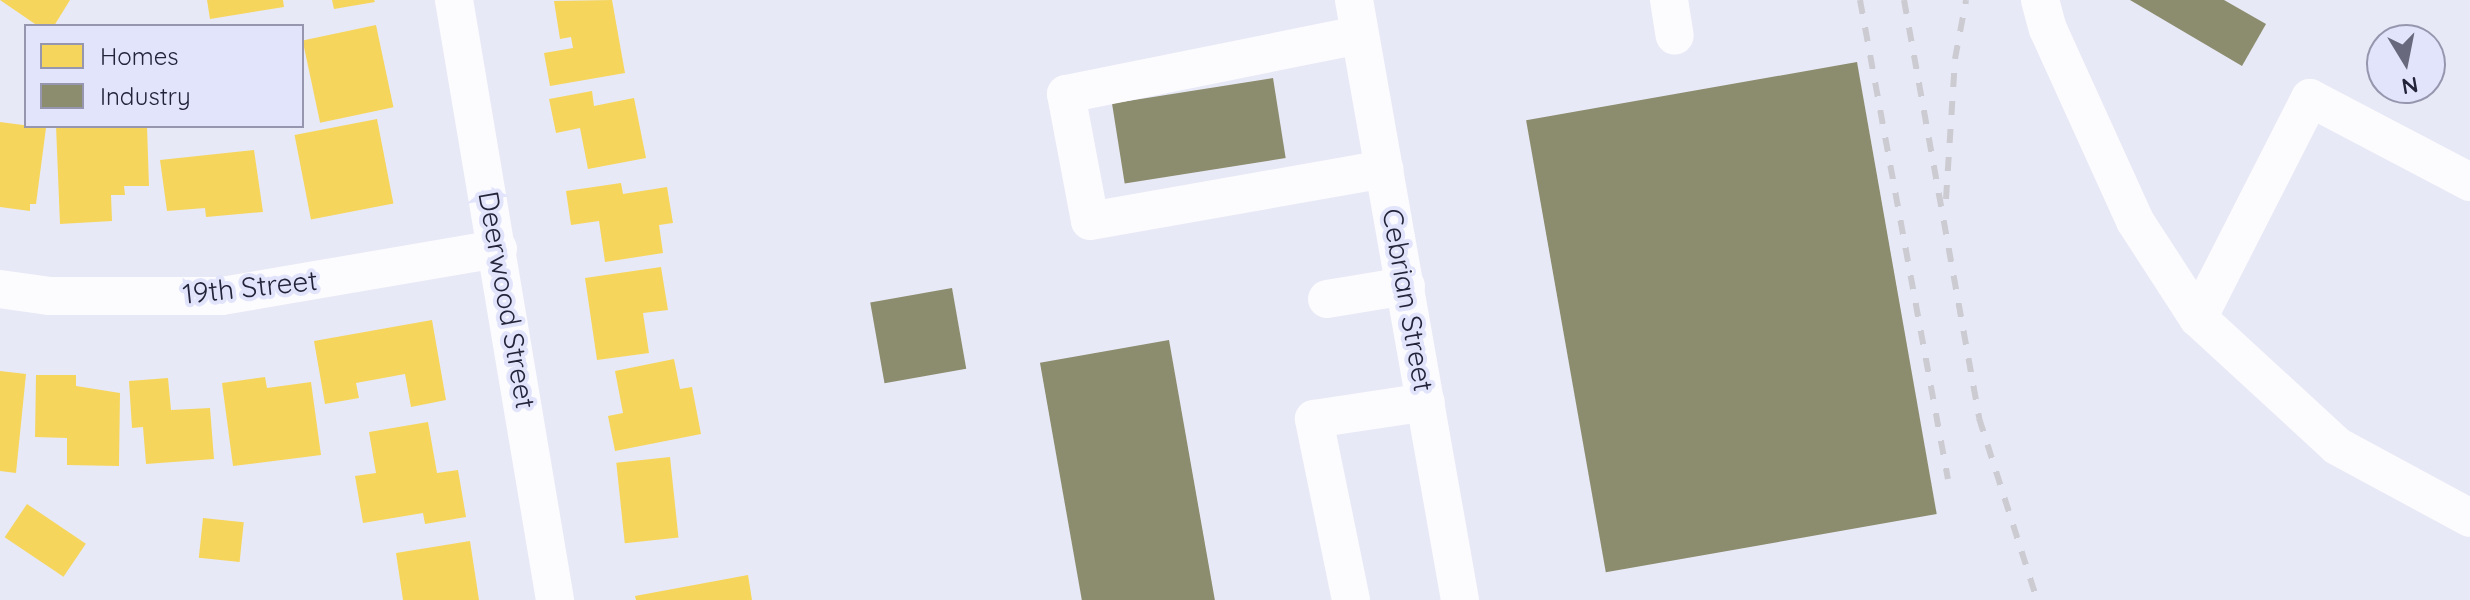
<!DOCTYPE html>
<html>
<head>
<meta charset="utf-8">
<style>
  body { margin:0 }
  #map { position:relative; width:2470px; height:600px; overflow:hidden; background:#e8e9f6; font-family:Quicksand,sans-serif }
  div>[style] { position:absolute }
  .homes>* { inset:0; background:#f6d55c; transform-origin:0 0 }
  .industry>* { inset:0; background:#8c8c6e; transform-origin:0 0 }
  .minor>* { height:38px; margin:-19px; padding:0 19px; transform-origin:19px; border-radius:19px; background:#fcfcfe }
  .rail>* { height:6px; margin-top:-3px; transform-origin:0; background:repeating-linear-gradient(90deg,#cbcbd1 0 14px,transparent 0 28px) }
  span { translate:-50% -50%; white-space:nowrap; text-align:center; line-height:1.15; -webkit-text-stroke:8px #e2e4fc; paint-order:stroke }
  .street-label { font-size:28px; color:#23243a }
  .legend { position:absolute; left:24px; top:24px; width:280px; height:104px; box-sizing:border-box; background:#e2e4fc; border:2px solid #9697ae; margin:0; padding:10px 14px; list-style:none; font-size:24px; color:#23243a }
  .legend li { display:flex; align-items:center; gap:16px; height:40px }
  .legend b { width:40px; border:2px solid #9697ae }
  .north { position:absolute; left:2366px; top:24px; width:80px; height:80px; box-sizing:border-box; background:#e2e4fc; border:2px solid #9697ae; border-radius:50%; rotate:170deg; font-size:22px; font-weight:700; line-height:32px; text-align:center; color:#23243a }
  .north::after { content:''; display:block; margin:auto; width:28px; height:36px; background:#68697c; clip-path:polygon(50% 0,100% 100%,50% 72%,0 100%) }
</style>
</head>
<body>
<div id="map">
  <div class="homes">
    <i style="clip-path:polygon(0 0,70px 0,54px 26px,38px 26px)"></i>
    <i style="clip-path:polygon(207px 0,283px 0,284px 7px,210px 19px)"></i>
    <i style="clip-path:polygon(332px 0,374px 0,375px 2px,334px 9px)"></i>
    <i style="clip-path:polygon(612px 0,625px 73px,550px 86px,544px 53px,573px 48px,571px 37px,560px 39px,554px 1px)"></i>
    <i style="left:376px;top:25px;width:84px;height:75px;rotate:78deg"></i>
    <i style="clip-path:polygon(592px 91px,594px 106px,634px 98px,646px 158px,588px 169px,580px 128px,556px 133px,549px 99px)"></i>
    <i style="left:377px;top:119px;width:86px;height:84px;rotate:79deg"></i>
    <i style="clip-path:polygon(0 122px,46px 128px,36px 204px,30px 204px,30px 211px,0 207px)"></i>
    <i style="clip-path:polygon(56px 126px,147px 126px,149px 186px,124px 186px,125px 195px,111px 195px,112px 221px,60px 224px)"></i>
    <i style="clip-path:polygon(254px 150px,263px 212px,206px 217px,205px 208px,167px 211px,160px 160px)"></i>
    <i style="clip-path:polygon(621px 183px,623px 194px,667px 187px,673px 223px,659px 225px,663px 253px,605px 262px,599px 221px,571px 225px,566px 191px)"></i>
    <i style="clip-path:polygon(661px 267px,668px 310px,643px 313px,649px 353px,597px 360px,585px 278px)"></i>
    <i style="clip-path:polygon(432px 320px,446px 400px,411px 407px,405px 374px,356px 383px,359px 398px,325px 404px,314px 341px)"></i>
    <i style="clip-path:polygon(674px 359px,680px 389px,692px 387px,701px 434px,615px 451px,608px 416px,623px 413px,615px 371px)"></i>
    <i style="clip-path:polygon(0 371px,26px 374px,16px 473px,0 471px)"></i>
    <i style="clip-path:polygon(36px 375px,76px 375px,76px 386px,120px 393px,119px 466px,67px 465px,67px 438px,35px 437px)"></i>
    <i style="clip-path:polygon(265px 377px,267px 388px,311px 382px,321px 455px,233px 466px,222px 383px)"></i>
    <i style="clip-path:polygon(168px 378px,171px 410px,210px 408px,214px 459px,146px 464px,143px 427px,132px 428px,129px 381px)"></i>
    <i style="clip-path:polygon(428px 422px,437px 473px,458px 470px,466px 517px,425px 524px,423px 513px,363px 523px,355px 476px,376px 473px,369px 432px)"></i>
    <i style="left:670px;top:457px;width:81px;height:54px;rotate:84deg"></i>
    <i style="left:27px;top:504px;width:71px;height:40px;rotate:34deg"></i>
    <i style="left:203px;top:518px;width:41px;height:40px;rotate:6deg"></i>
    <i style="clip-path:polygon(470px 541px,479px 600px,403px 600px,396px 553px)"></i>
    <i style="clip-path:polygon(748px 575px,752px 600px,636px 600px,635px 596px)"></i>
  </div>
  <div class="industry">
    <i style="clip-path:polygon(2130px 0,2224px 0,2266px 24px,2242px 66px)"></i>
    <i style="left:1857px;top:62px;width:459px;height:336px;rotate:80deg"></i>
    <i style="left:1273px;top:78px;width:81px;height:163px;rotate:81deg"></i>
    <i style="left:952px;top:288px;width:82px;height:83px;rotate:80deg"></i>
    <i style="left:1169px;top:340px;width:264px;height:131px;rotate:80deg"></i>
  </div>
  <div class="minor">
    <i style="left:454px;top:0;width:608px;rotate:80.44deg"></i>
    <i style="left:1354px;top:0;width:609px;rotate:79.98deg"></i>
    <i style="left:1669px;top:0;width:36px;rotate:81deg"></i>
    <i style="left:2040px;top:0;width:30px;rotate:75deg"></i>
    <i style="left:2048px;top:29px;width:211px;rotate:65.6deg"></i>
    <i style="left:2135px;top:221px;width:116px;rotate:57deg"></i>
    <i style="left:2198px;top:318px;width:189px;rotate:42.6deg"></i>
    <i style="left:2337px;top:446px;width:151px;rotate:28.4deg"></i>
    <i style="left:1359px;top:35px;width:299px;rotate:168.6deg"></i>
    <i style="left:1066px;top:94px;width:129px;rotate:79.3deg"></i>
    <i style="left:1090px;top:221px;width:299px;rotate:-10deg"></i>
    <i style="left:0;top:289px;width:49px;rotate:8.1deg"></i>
    <i style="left:49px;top:296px;width:173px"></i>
    <i style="left:222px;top:296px;width:280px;rotate:-9.7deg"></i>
    <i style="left:1327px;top:299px;width:80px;rotate:-9.3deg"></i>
    <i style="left:2198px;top:318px;width:247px;rotate:-63deg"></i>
    <i style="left:2310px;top:98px;width:181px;rotate:27.7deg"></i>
    <i style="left:1351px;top:600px;width:185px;rotate:-101.6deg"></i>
    <i style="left:1314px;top:419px;width:113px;rotate:-8.6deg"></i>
  </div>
  <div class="rail">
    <i style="left:1860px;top:0;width:487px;rotate:79.6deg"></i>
    <i style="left:1904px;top:0;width:425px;rotate:79.8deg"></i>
    <i style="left:1979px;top:418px;width:191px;rotate:72.3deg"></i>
    <i style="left:1946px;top:199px;width:140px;rotate:-86.3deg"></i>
    <i style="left:1955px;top:59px;width:60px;rotate:-79.4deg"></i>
  </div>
  <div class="street-label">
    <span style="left:250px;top:287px;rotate:-6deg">19th Street</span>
    <span style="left:507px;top:300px;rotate:80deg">Deerwood Street</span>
    <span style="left:1408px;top:300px;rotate:80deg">Cebrian Street</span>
  </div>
  <ul class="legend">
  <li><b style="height:22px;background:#f6d55c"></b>Homes</li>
  <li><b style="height:22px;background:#8c8c6e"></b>Industry</li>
  </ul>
  <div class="north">N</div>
</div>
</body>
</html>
